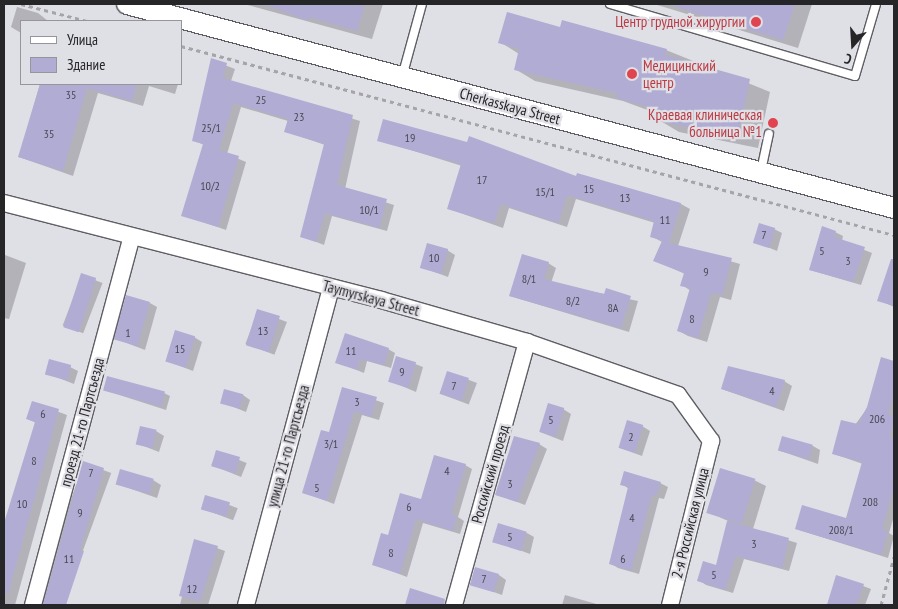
<!DOCTYPE html>
<html>
<head>
<meta charset="utf-8">
<style>
  body { margin:0 }
  #map { position:relative; width:898px; height:609px; overflow:hidden; background:#dfdfe6; font-family:"PT Sans Narrow",sans-serif }
  div>[style] { position:absolute }
  .shadow>* { inset:0; background:#0003; transform-origin:0 0 }
  .building>* { inset:0; background:#b1acd4; transform-origin:0 0 }
  .path>* { height:3px; margin-top:-1.5px; transform-origin:0; background:repeating-linear-gradient(90deg,#a4a4a9 0 4px,transparent 0 8px) }
  .roads { filter:drop-shadow(1px 0 #5e5e64) drop-shadow(-1px 0 #5e5e64) drop-shadow(0 1px #5e5e64) drop-shadow(0 -1px #5e5e64) }
  .service>* { height:8px; margin:-4px; padding:0 4px; transform-origin:4px; border-radius:4px; background:#fff }
  .minor>* { height:16px; margin:-8px; padding:0 8px; transform-origin:8px; border-radius:8px; background:#fff }
  .tertiary>* { height:20px; margin:-10px; padding:0 10px; transform-origin:10px; border-radius:10px; background:#fff }
  .dots>* { width:14px; height:14px; translate:-50% -50%; box-sizing:border-box; border:2px solid #dfdfe6; border-radius:50% }
  span { translate:-50% -50%; white-space:nowrap; text-align:center; line-height:1.15; -webkit-text-stroke:4.5px #dfdfe6; paint-order:stroke }
  .number-label { font-size:12px; color:#494853 }
  .number-label span { -webkit-text-stroke-width:0 }
  .health-label { font-size:15px; color:#be3a42 }
  .right { translate:-100% -50%; text-align:right }
  .left { translate:0 -50%; text-align:left }
  .street-label { font-size:15px; color:#262628 }
  .frame { position:absolute; inset:0; border:5px solid #262628; pointer-events:none }
  .legend { position:absolute; left:20px; top:20px; width:162px; height:65px; box-sizing:border-box; background:#dfdfe6; border:1px solid #95959a; margin:0; padding:6px 9px; list-style:none; font-size:15px; color:#262628 }
  .legend li { display:flex; align-items:center; gap:10px; height:25px }
  .legend b { width:25px; border:1px solid #95959a }
  .north { position:absolute; left:828px; top:20px; width:50px; height:50px; -webkit-text-stroke:4px #dfdfe6; paint-order:stroke; rotate:199deg; font-size:14px; font-weight:700; line-height:20px; text-align:center; color:#262628 }
  .north::after { content:''; display:block; margin:auto; width:18px; height:22px; background:#262628; clip-path:polygon(50% 0,100% 100%,50% 72%,0 100%) }
</style>
</head>
<body>
<div id="map">
  <div class="shadow">
    <i style="clip-path:polygon(244px 4px,383px 4px,372px 39px)"></i>
    <i style="clip-path:polygon(654px 4px,812px 4px,798px 48px)"></i>
    <i style="clip-path:polygon(17px 7px,38px 13px,48px 21px,21px 21px,21px 33px,11px 27px)"></i>
    <i style="clip-path:polygon(561px 28px,666px 50px,770px 92px,758px 148px,679px 132px,659px 120px,661px 115px,623px 101px,535px 81px,515px 69px,519px 54px,500px 42px)"></i>
    <i style="clip-path:polygon(212px 60px,235px 69px,231px 81px,360px 121px,345px 189px,394px 205px,387px 231px,332px 216px,324px 245px,301px 236px,325px 145px,285px 131px,288px 121px,241px 107px,227px 154px,246px 162px,226px 230px,183px 215px,204px 145px,193px 140px)"></i>
    <i style="clip-path:polygon(40px 84px,178px 84px,175px 94px,149px 86px,143px 106px,98px 93px,73px 176px,19px 157px)"></i>
    <i style="clip-path:polygon(379px 140px,577px 178px,578px 174px,681px 204px,690px 209px,678px 246px,740px 264px,731px 300px,720px 297px,707px 342px,688px 336px,679px 331px,691px 291px,682px 285px,685px 274px,654px 260px,662px 242px,651px 236px,655px 223px,576px 199px,567px 227px,509px 208px,503px 228px,449px 209px,462px 166px)"></i>
    <i style="clip-path:polygon(774px 229px,782px 233px,777px 251px,755px 242px)"></i>
    <i style="clip-path:polygon(835px 232px,843px 236px,842px 241px,872px 253px,861px 285px,810px 270px)"></i>
    <i style="clip-path:polygon(447px 250px,455px 255px,448px 277px,421px 267px)"></i>
    <i style="clip-path:polygon(5px 255px,26px 263px,9px 319px,4px 318px)"></i>
    <i style="clip-path:polygon(548px 263px,556px 268px,551px 283px,638px 301px,629px 332px,510px 296px)"></i>
    <i style="clip-path:polygon(894px 270px,894px 307px,879px 300px,890px 289px)"></i>
    <i style="left:82px;top:275px;width:22px;height:54px;rotate:21deg"></i>
    <i style="clip-path:polygon(150px 303px,157px 307px,145px 350px,116px 339px)"></i>
    <i style="left:258px;top:311px;width:31px;height:35px;rotate:21deg"></i>
    <i style="clip-path:polygon(194px 337px,202px 342px,193px 371px,167px 361px)"></i>
    <i style="clip-path:polygon(388px 349px,395px 353px,391px 368px,367px 361px,364px 373px,337px 362px)"></i>
    <i style="clip-path:polygon(397px 357px,423px 367px,416px 392px,390px 381px)"></i>
    <i style="clip-path:polygon(882px 359px,894px 362px,894px 516px,889px 533px,894px 536px,888px 558px,796px 529px,847px 520px,863px 464px,834px 454px,868px 407px)"></i>
    <i style="clip-path:polygon(70px 367px,78px 371px,74px 384px,46px 373px)"></i>
    <i style="left:448px;top:372px;width:31px;height:23px;rotate:21deg"></i>
    <i style="clip-path:polygon(784px 381px,792px 386px,784px 411px,722px 389px)"></i>
    <i style="clip-path:polygon(343px 389px,384px 403px,379px 420px,362px 415px,334px 504px,303px 492px,330px 434px)"></i>
    <i style="clip-path:polygon(104px 390px,164px 393px,170px 396px,166px 410px)"></i>
    <i style="clip-path:polygon(243px 395px,250px 400px,246px 412px,221px 402px)"></i>
    <i style="clip-path:polygon(32px 402px,67px 415px,15px 605px,4px 605px,4px 528px,36px 423px,28px 419px)"></i>
    <i style="clip-path:polygon(563px 409px,571px 414px,563px 441px,540px 432px)"></i>
    <i style="clip-path:polygon(642px 426px,650px 431px,642px 456px,620px 448px)"></i>
    <i style="clip-path:polygon(156px 431px,164px 436px,159px 452px,136px 443px)"></i>
    <i style="clip-path:polygon(539px 444px,547px 449px,525px 505px,496px 494px)"></i>
    <i style="clip-path:polygon(813px 446px,820px 450px,818px 464px,778px 450px)"></i>
    <i style="left:217px;top:451px;width:32px;height:15px;rotate:22deg"></i>
    <i style="left:84px;top:463px;width:29px;height:148px;rotate:20deg"></i>
    <i style="clip-path:polygon(465px 465px,472px 469px,458px 517px,464px 521px,460px 534px,423px 523px,407px 577px,373px 564px,389px 536px)"></i>
    <i style="clip-path:polygon(153px 480px,161px 485px,157px 498px,117px 484px)"></i>
    <i style="clip-path:polygon(754px 480px,766px 486px,753px 529px,797px 543px,789px 571px,744px 559px,733px 593px,706px 585px,699px 580px,717px 566px,728px 521px,708px 512px)"></i>
    <i style="clip-path:polygon(660px 483px,668px 487px,664px 499px,659px 498px,639px 574px,618px 568px,610px 563px,629px 489px,622px 484px)"></i>
    <i style="left:206px;top:496px;width:34px;height:13px;rotate:21deg"></i>
    <i style="clip-path:polygon(527px 533px,534px 537px,530px 554px,494px 541px)"></i>
    <i style="clip-path:polygon(195px 540px,225px 551px,208px 605px,180px 605px)"></i>
    <i style="clip-path:polygon(499px 575px,506px 580px,502px 595px,471px 584px)"></i>
    <i style="clip-path:polygon(837px 576px,871px 589px,865px 605px,827px 605px)"></i>
    <i style="clip-path:polygon(565px 595px,600px 605px,562px 605px)"></i>
  </div>
  <div class="building">
    <i style="clip-path:polygon(264px 4px,365px 4px,357px 31px,309px 17px,308px 21px)"></i>
    <i style="clip-path:polygon(677px 4px,795px 4px,783px 40px,676px 7px)"></i>
    <i style="clip-path:polygon(507px 12px,560px 27px,562px 20px,667px 49px,665px 55px,750px 79px,738px 137px,658px 121px,661px 110px,616px 98px,617px 93px,514px 70px,519px 49px,498px 43px)"></i>
    <i style="clip-path:polygon(211px 58px,227px 63px,223px 78px,353px 115px,337px 185px,387px 199px,379px 228px,325px 213px,316px 242px,300px 237px,324px 144px,284px 132px,288px 119px,233px 103px,219px 150px,239px 156px,218px 227px,181px 216px,203px 144px,192px 141px)"></i>
    <i style="clip-path:polygon(40px 84px,137px 84px,132px 101px,87px 88px,63px 171px,18px 157px)"></i>
    <i style="clip-path:polygon(383px 119px,467px 142px,469px 136px,576px 176px,577px 173px,681px 203px,669px 243px,732px 258px,722px 295px,711px 293px,698px 338px,677px 331px,690px 288px,680px 286px,684px 273px,653px 261px,662px 241px,667px 242px,650px 237px,654px 221px,567px 195px,558px 223px,500px 204px,494px 223px,447px 209px,461px 164px,377px 141px)"></i>
    <i style="left:759px;top:223px;width:17px;height:21px;rotate:17deg"></i>
    <i style="clip-path:polygon(822px 226px,836px 231px,834px 237px,865px 247px,853px 282px,809px 270px)"></i>
    <i style="left:427px;top:243px;width:22px;height:26px;rotate:16deg"></i>
    <i style="clip-path:polygon(522px 254px,549px 262px,544px 279px,604px 294px,606px 288px,631px 296px,621px 328px,509px 296px)"></i>
    <i style="clip-path:polygon(891px 259px,894px 259px,894px 306px,877px 301px)"></i>
    <i style="left:81px;top:273px;width:16px;height:57px;rotate:18deg"></i>
    <i style="left:126px;top:295px;width:25px;height:46px;rotate:16deg"></i>
    <i style="left:257px;top:309px;width:24px;height:38px;rotate:17deg"></i>
    <i style="left:175px;top:330px;width:21px;height:33px;rotate:17deg"></i>
    <i style="clip-path:polygon(345px 333px,389px 348px,384px 365px,360px 359px,357px 370px,335px 363px)"></i>
    <i style="left:396px;top:356px;width:21px;height:27px;rotate:17deg"></i>
    <i style="clip-path:polygon(881px 357px,894px 361px,894px 392px,888px 414px,894px 416px,890px 437px,894px 439px,894px 486px,882px 529px,888px 531px,881px 555px,795px 529px,802px 505px,846px 518px,862px 462px,832px 454px,841px 420px,858px 424px,867px 407px)"></i>
    <i style="left:49px;top:359px;width:23px;height:16px;rotate:15deg"></i>
    <i style="clip-path:polygon(728px 366px,785px 380px,776px 407px,721px 389px)"></i>
    <i style="left:447px;top:371px;width:23px;height:24px;rotate:18deg"></i>
    <i style="left:107px;top:376px;width:60px;height:15px;rotate:15deg"></i>
    <i style="clip-path:polygon(342px 387px,377px 397px,371px 417px,354px 411px,327px 501px,302px 493px,321px 430px,329px 432px)"></i>
    <i style="left:224px;top:389px;width:20px;height:15px;rotate:15deg"></i>
    <i style="clip-path:polygon(32px 401px,59px 409px,8px 594px,4px 593px,4px 523px,35px 422px,26px 419px)"></i>
    <i style="left:548px;top:403px;width:17px;height:30px;rotate:17deg"></i>
    <i style="left:627px;top:420px;width:17px;height:29px;rotate:17deg"></i>
    <i style="left:140px;top:426px;width:17px;height:19px;rotate:13deg"></i>
    <i style="clip-path:polygon(514px 436px,540px 443px,517px 502px,495px 495px)"></i>
    <i style="left:782px;top:436px;width:32px;height:15px;rotate:16deg"></i>
    <i style="left:216px;top:450px;width:25px;height:17px;rotate:16deg"></i>
    <i style="clip-path:polygon(434px 455px,466px 464px,451px 514px,457px 516px,453px 531px,416px 519px,400px 574px,372px 565px,381px 533px,388px 535px,400px 493px,421px 499px)"></i>
    <i style="clip-path:polygon(83px 461px,104px 468px,80px 550px,84px 551px,66px 605px,43px 605px)"></i>
    <i style="left:720px;top:468px;width:37px;height:47px;rotate:17deg"></i>
    <i style="left:120px;top:469px;width:35px;height:16px;rotate:16deg"></i>
    <i style="clip-path:polygon(624px 471px,661px 482px,656px 496px,652px 495px,631px 571px,609px 564px,628px 487px,620px 485px)"></i>
    <i style="left:205px;top:495px;width:26px;height:15px;rotate:16deg"></i>
    <i style="clip-path:polygon(727px 521px,789px 538px,782px 568px,736px 556px,725px 590px,697px 581px,703px 561px,716px 565px)"></i>
    <i style="left:498px;top:523px;width:30px;height:20px;rotate:17deg"></i>
    <i style="clip-path:polygon(194px 539px,218px 546px,200px 601px,179px 596px)"></i>
    <i style="left:475px;top:567px;width:25px;height:19px;rotate:16deg"></i>
    <i style="clip-path:polygon(836px 575px,864px 584px,856px 605px,827px 605px)"></i>
    <i style="clip-path:polygon(410px 588px,445px 599px,444px 605px,405px 605px)"></i>
  </div>
  <div class="path">
    <i style="left:21px;top:4px;width:68px;rotate:14.4deg"></i>
    <i style="left:181px;top:46px;width:738px;rotate:14.85deg"></i>
    <i style="left:881px;top:605px;width:50px;rotate:-74.8deg"></i>
  </div>
  <div class="roads">
    <div class="service">
      <i style="left:610px;top:4px;width:255px;rotate:16.4deg"></i>
      <i style="left:855px;top:76px;width:75px;rotate:-73.7deg"></i>
      <i style="left:402px;top:77px;width:76px;rotate:-74.7deg"></i>
      <i style="left:761px;top:171px;width:38px;rotate:-78deg"></i>
    </div>
    <div class="minor">
      <i style="left:4px;top:203px;width:389px;rotate:14.4deg"></i>
      <i style="left:381px;top:300px;width:152px;rotate:16deg"></i>
      <i style="left:527px;top:342px;width:160px;rotate:19.3deg"></i>
      <i style="left:678px;top:395px;width:57px;rotate:54.3deg"></i>
      <i style="left:711px;top:441px;width:169px;rotate:104deg"></i>
      <i style="left:33px;top:605px;width:380px;rotate:-75deg"></i>
      <i style="left:246px;top:605px;width:328px;rotate:-75deg"></i>
      <i style="left:454px;top:605px;width:273px;rotate:-74.5deg"></i>
    </div>
    <div class="tertiary">
      <i style="left:127px;top:4px;width:794px;rotate:14.89deg"></i>
    </div>
  </div>
  <div class="dots">
    <i style="left:756px;top:22px;background:#e0444e"></i>
    <i style="left:632px;top:74px;background:#e0444e"></i>
    <i style="left:773px;top:123px;background:#e0444e"></i>
  </div>
  <div class="number-label">
    <span style="left:71px;top:95px">35</span>
    <span style="left:261px;top:100px">25</span>
    <span style="left:299px;top:117px">23</span>
    <span style="left:211px;top:128px">25/1</span>
    <span style="left:49px;top:134px">35</span>
    <span style="left:410px;top:138px">19</span>
    <span style="left:482px;top:180px">17</span>
    <span style="left:210px;top:186px">10/2</span>
    <span style="left:589px;top:189px">15</span>
    <span style="left:545px;top:192px">15/1</span>
    <span style="left:625px;top:198px">13</span>
    <span style="left:369px;top:210px">10/1</span>
    <span style="left:665px;top:220px">11</span>
    <span style="left:764px;top:235px">7</span>
    <span style="left:822px;top:251px">5</span>
    <span style="left:434px;top:258px">10</span>
    <span style="left:848px;top:261px">3</span>
    <span style="left:706px;top:272px">9</span>
    <span style="left:529px;top:279px">8/1</span>
    <span style="left:573px;top:301px">8/2</span>
    <span style="left:613px;top:308px">8А</span>
    <span style="left:692px;top:319px">8</span>
    <span style="left:263px;top:331px">13</span>
    <span style="left:128px;top:333px">1</span>
    <span style="left:180px;top:349px">15</span>
    <span style="left:351px;top:351px">11</span>
    <span style="left:402px;top:372px">9</span>
    <span style="left:454px;top:386px">7</span>
    <span style="left:772px;top:391px">4</span>
    <span style="left:357px;top:402px">3</span>
    <span style="left:43px;top:414px">6</span>
    <span style="left:877px;top:419px">206</span>
    <span style="left:551px;top:420px">5</span>
    <span style="left:631px;top:437px">2</span>
    <span style="left:331px;top:444px">3/1</span>
    <span style="left:34px;top:461px">8</span>
    <span style="left:447px;top:471px">4</span>
    <span style="left:91px;top:473px">7</span>
    <span style="left:510px;top:484px">3</span>
    <span style="left:317px;top:488px">5</span>
    <span style="left:870px;top:502px">208</span>
    <span style="left:22px;top:504px">10</span>
    <span style="left:409px;top:507px">6</span>
    <span style="left:80px;top:513px">9</span>
    <span style="left:632px;top:518px">4</span>
    <span style="left:841px;top:530px">208/1</span>
    <span style="left:510px;top:537px">5</span>
    <span style="left:754px;top:544px">3</span>
    <span style="left:391px;top:553px">8</span>
    <span style="left:69px;top:559px">11</span>
    <span style="left:623px;top:559px">6</span>
    <span style="left:714px;top:575px">5</span>
    <span style="left:484px;top:579px">7</span>
    <span style="left:192px;top:589px">12</span>
  </div>
  <div class="health-label">
    <span class="right" style="left:745px;top:22px">Центр грудной хирургии</span>
    <span class="left" style="left:643px;top:74px">Медицинский<br>центр</span>
    <span class="right" style="left:762px;top:123px">Краевая клиническая<br>больница №1</span>
  </div>
  <div class="street-label">
    <span style="left:510px;top:106px;rotate:15deg">Cherkasskaya Street</span>
    <span style="left:371px;top:298px;rotate:15deg">Taymyrskaya Street</span>
    <span style="left:82px;top:422px;rotate:-75deg">проезд 21-го Партсъезда</span>
    <span style="left:288px;top:446px;rotate:-75deg">улица 21-го Партсъезда</span>
    <span style="left:490px;top:474px;rotate:-74deg">Российский проезд</span>
    <span style="left:690px;top:523px;rotate:-76deg">2-я Российская улица</span>
  </div>
  <div class="frame"></div>
  <ul class="legend">
  <li><b style="height:6px;background:#fff"></b>Улица</li>
  <li><b style="height:14px;background:#b1acd4"></b>Здание</li>
  </ul>
  <div class="north">С</div>
</div>
</body>
</html>
